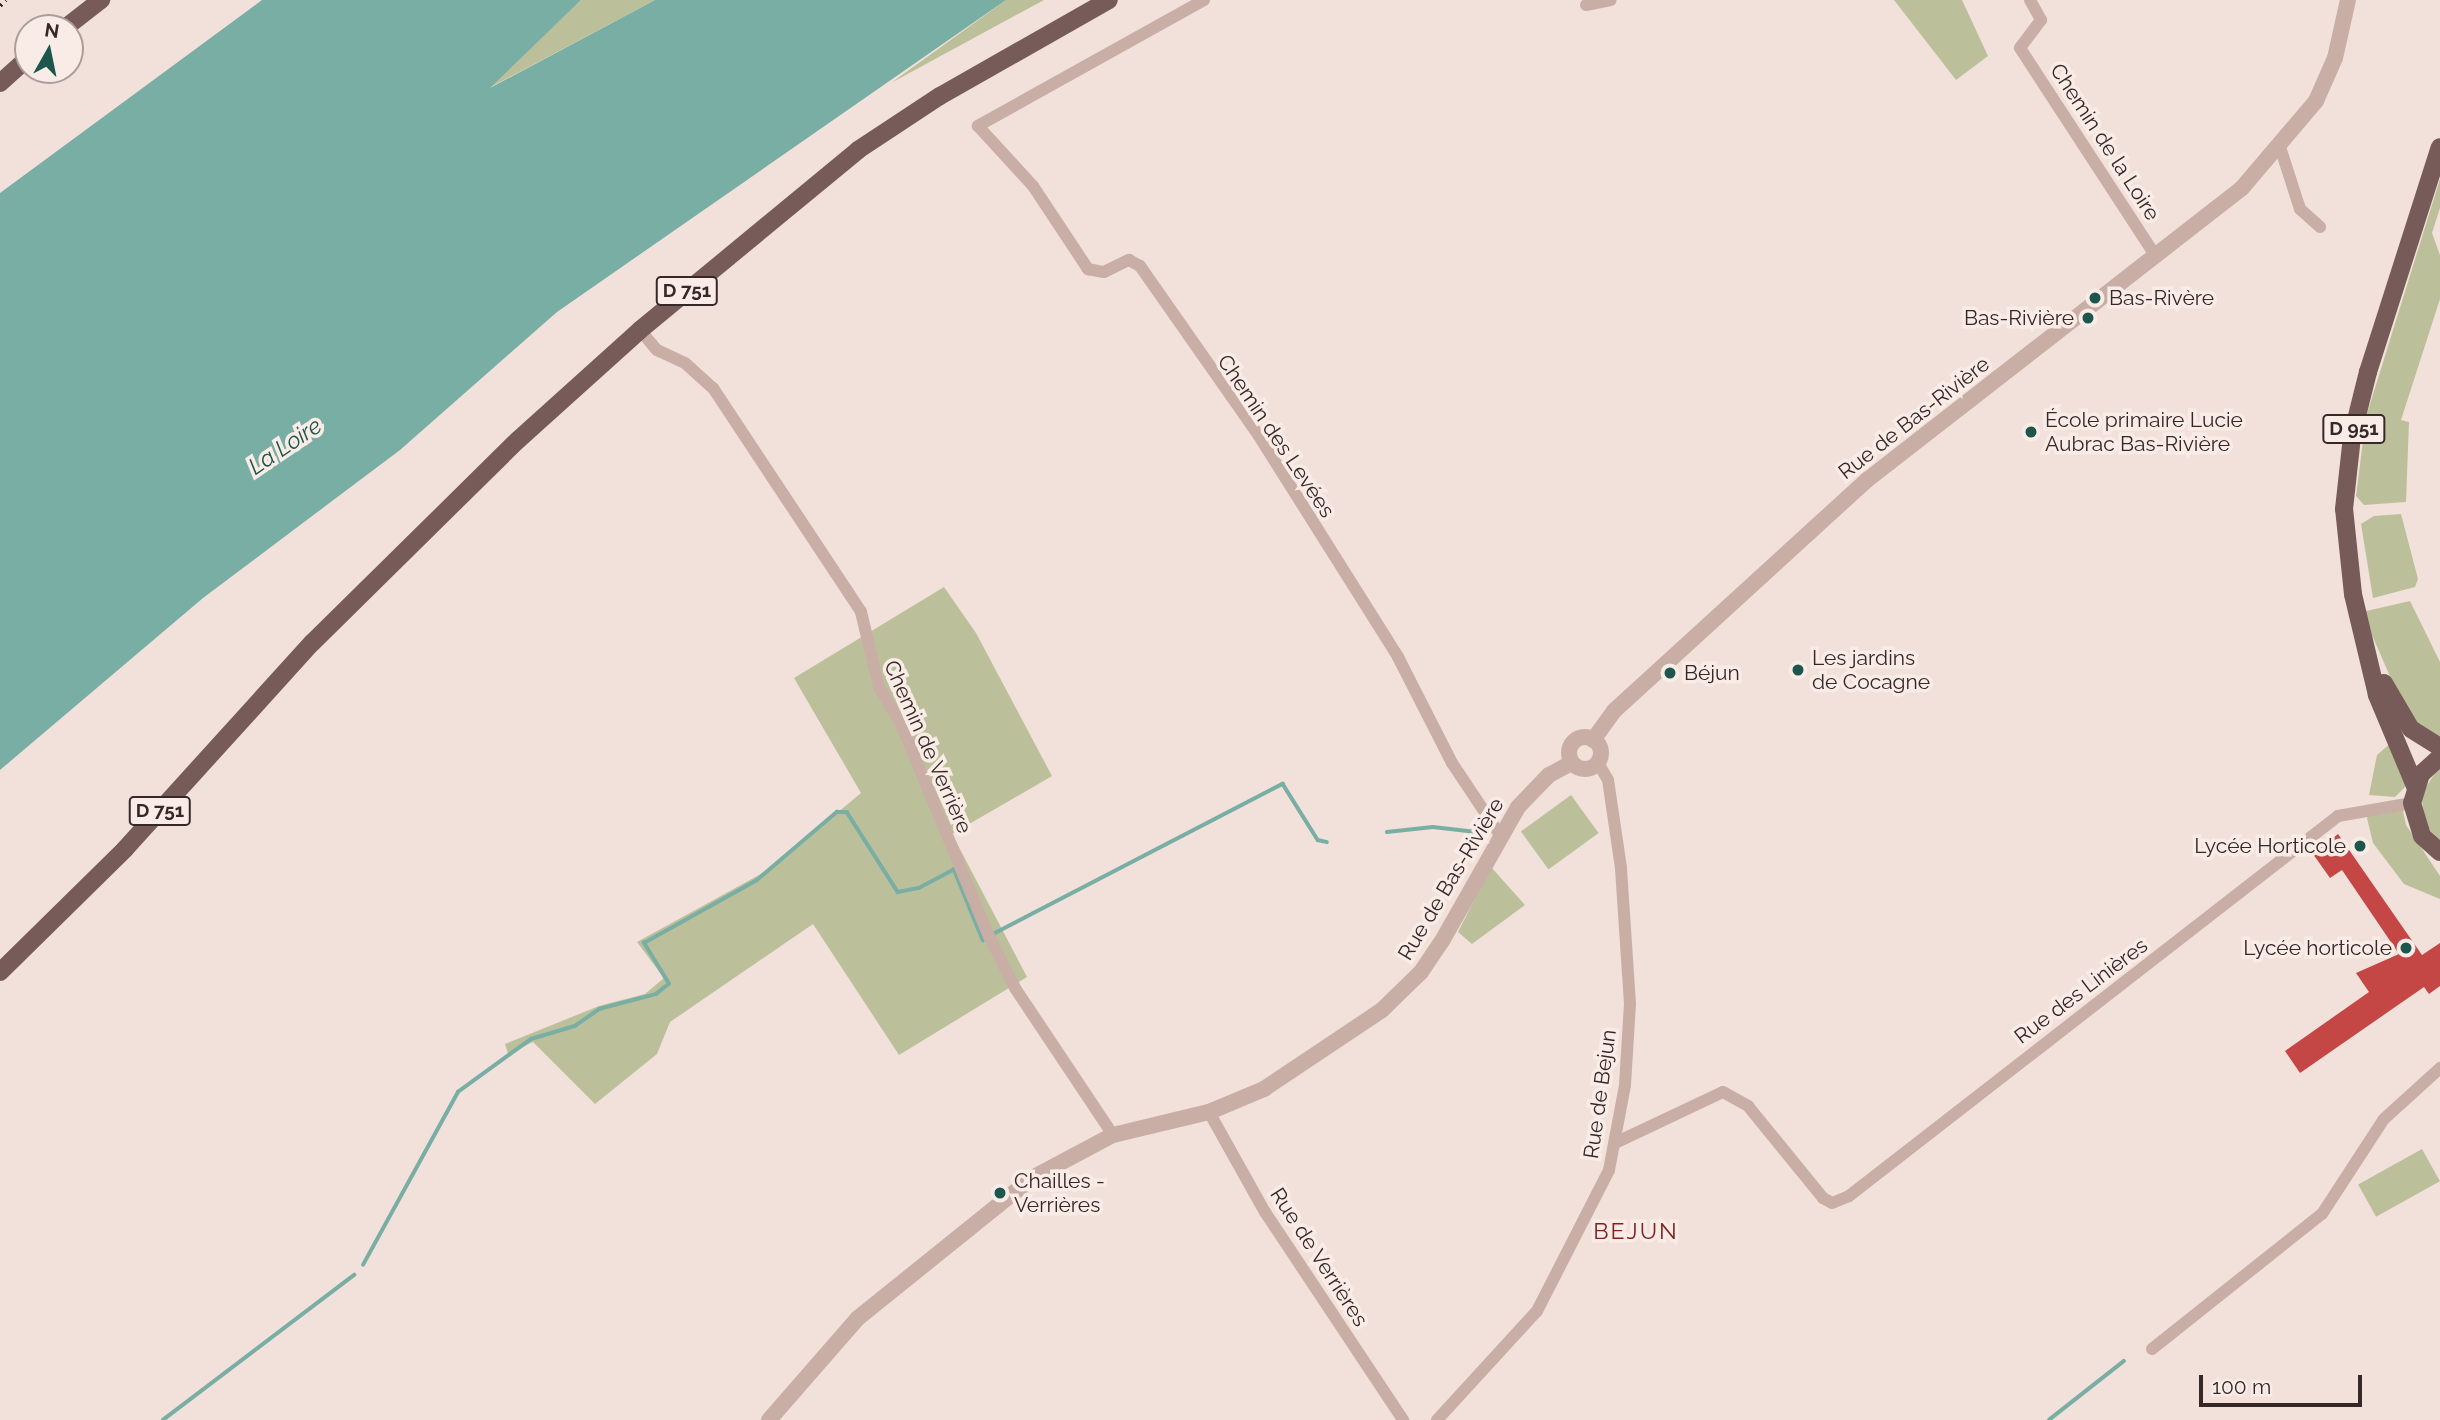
<!DOCTYPE html>
<html>
<head>
<meta charset="utf-8">
<style>
  body { margin:0 }
  #map { position:relative; width:2440px; height:1420px; overflow:hidden; background:#f1e1da; font-family:Raleway,sans-serif }
  div>[style] { position:absolute }
  .green>* { inset:0; background:#bcc09a; transform-origin:0 0 }
  .water>* { inset:0; background:#79aea4 }
  .stream>* { height:3.5px; margin:-1.75px; padding:0 1.75px; transform-origin:1.75px; border-radius:1.75px; background:#79aea4 }
  .building>* { inset:0; background:#c44645 }
  .minor>* { height:12px; margin:-6px; padding:0 6px; transform-origin:6px; border-radius:6px; background:#c9aea6 }
  .tertiary>* { height:16px; margin:-8px; padding:0 8px; transform-origin:8px; border-radius:8px; background:#c9aea6 }
  .tertiary>.ring { margin:-8px; padding:0; box-sizing:content-box; background:none; border:16px solid #c9aea6; border-radius:50% }
  .primary>* { height:18px; margin:-9px; padding:0 9px; transform-origin:9px; border-radius:9px; background:#775b58 }
  .rail>* { height:3.5px; margin-top:-1.75px; transform-origin:0; background:repeating-linear-gradient(90deg,#352827 0 2px,transparent 0 7px) }
  .dots>* { width:19px; height:19px; translate:-50% -50%; box-sizing:border-box; border:4px solid #f9ece6; border-radius:50% }
  span { translate:-50% -50%; white-space:nowrap; text-align:center; line-height:1.15; -webkit-text-stroke:7px #f9ece6; paint-order:stroke }
  .shield-label span { padding:2px 5px; background:#f9ece6; border:2px solid; border-radius:5px; -webkit-text-stroke-width:0 }
  .shield-label { font-size:19px; color:#352827; font-weight:700 }
  .street-label { font-size:21px; color:#352827 }
  .poi-label { font-size:21px; color:#352827 }
  .left { translate:0 -50%; text-align:left }
  .right { translate:-100% -50%; text-align:right }
  .water-label { font-size:23px; color:#1d564c; font-style:italic }
  .neighbourhood-label { font-size:23px; color:#832121; letter-spacing:2px }
  .north { position:absolute; left:14px; top:14px; width:70px; height:70px; box-sizing:border-box; background:#f9ece6; border:2px solid #ab9e9a; border-radius:50%; rotate:9deg; font-size:19px; font-weight:700; line-height:28px; text-align:center; color:#352827 }
  .north::after { content:''; display:block; margin:auto; width:24px; height:32px; background:#1d564c; clip-path:polygon(50% 0,100% 100%,50% 72%,0 100%) }
  .scale { position:absolute; left:2199px; top:1375px; width:163px; height:32px; box-sizing:border-box; border:4px solid #352827; border-top:0; padding-left:9px; font-size:21px; line-height:24px; white-space:nowrap; color:#352827; -webkit-text-stroke:5px #f9ece6; paint-order:stroke }
</style>
</head>
<body>
<div id="map">
  <div class="green">
    <i style="clip-path:polygon(581px 0,655px 0,487px 89px)"></i>
    <i style="clip-path:polygon(1006px 0,1044px 0,891px 83px)"></i>
    <i style="clip-path:polygon(1894px 0,1962px 0,1988px 56px,1956px 80px)"></i>
    <i style="clip-path:polygon(2440px 179px,2440px 208px,2432px 233px,2440px 255px,2440px 299px,2401px 420px,2409px 422px,2406px 502px,2364px 505px,2356px 496px,2366px 417px)"></i>
    <i style="clip-path:polygon(2401px 514px,2418px 579px,2415px 587px,2373px 598px,2361px 524px,2374px 516px)"></i>
    <i style="clip-path:polygon(944px 587px,976px 633px,1052px 776px,952px 834px,1027px 977px,899px 1055px,813px 924px,670px 1022px,657px 1054px,595px 1104px,533px 1042px,508px 1054px,505px 1044px,599px 1006px,645px 994px,664px 978px,637px 942px,770px 869px,861px 793px,794px 678px)"></i>
    <i style="clip-path:polygon(2410px 601px,2440px 662px,2440px 741px,2409px 720px,2362px 612px)"></i>
    <i style="clip-path:polygon(2393px 741px,2406px 786px,2395px 797px,2369px 795px,2377px 755px)"></i>
    <i style="clip-path:polygon(2440px 765px,2440px 841px,2426px 826px,2421px 795px)"></i>
    <i style="left:1571px;top:795px;width:47px;height:62px;rotate:54deg"></i>
    <i style="clip-path:polygon(2396px 808px,2403px 811px,2406px 825px,2440px 876px,2440px 899px,2404px 884px,2373px 843px,2367px 818px,2372px 811px)"></i>
    <i style="clip-path:polygon(1491px 867px,1525px 905px,1472px 944px,1458px 932px)"></i>
    <i style="left:2422px;top:1149px;width:37px;height:73px;rotate:61deg"></i>
  </div>
  <div class="water">
    <i style="clip-path:polygon(262px 0,581px 0,490px 88px,655px 0,1006px 0,557px 312px,400px 450px,203px 598px,0 770px,0 193px)"></i>
  </div>
  <div class="stream">
    <i style="left:1387px;top:832px;width:46px;rotate:-6.2deg"></i>
    <i style="left:1433px;top:827px;width:52px;rotate:6.6deg"></i>
    <i style="left:995px;top:933px;width:324px;rotate:-27.4deg"></i>
    <i style="left:1283px;top:784px;width:66px;rotate:58deg"></i>
    <i style="left:1318px;top:840px;width:9px;rotate:13deg"></i>
    <i style="left:363px;top:1265px;width:197px;rotate:-61.2deg"></i>
    <i style="left:458px;top:1092px;width:90px;rotate:-36deg"></i>
    <i style="left:531px;top:1039px;width:46px;rotate:-16.5deg"></i>
    <i style="left:575px;top:1026px;width:29px;rotate:-35deg"></i>
    <i style="left:599px;top:1009px;width:59px;rotate:-14.7deg"></i>
    <i style="left:656px;top:994px;width:16px;rotate:-38deg"></i>
    <i style="left:669px;top:984px;width:48px;rotate:-121.4deg"></i>
    <i style="left:644px;top:943px;width:129px;rotate:-29.1deg"></i>
    <i style="left:757px;top:880px;width:105px;rotate:-40.4deg"></i>
    <i style="left:837px;top:812px;width:10px"></i>
    <i style="left:847px;top:812px;width:95px;rotate:57.5deg"></i>
    <i style="left:898px;top:892px;width:21px;rotate:-11deg"></i>
    <i style="left:919px;top:888px;width:40px;rotate:-28deg"></i>
    <i style="left:954px;top:869px;width:77px;rotate:67.8deg"></i>
    <i style="left:163px;top:1420px;width:240px;rotate:-37.2deg"></i>
    <i style="left:2049px;top:1420px;width:95px;rotate:-38.2deg"></i>
  </div>
  <div class="building">
    <i style="clip-path:polygon(2338px 834px,2422px 955px,2440px 943px,2440px 986px,2429px 994px,2424px 987px,2300px 1073px,2285px 1051px,2369px 992px,2356px 973px,2399px 954px,2342px 870px,2330px 878px,2313px 854px)"></i>
  </div>
  <div class="minor">
    <i style="left:1204px;top:0;width:259px;rotate:150.9deg"></i>
    <i style="left:978px;top:126px;width:81px;rotate:47.5deg"></i>
    <i style="left:1033px;top:186px;width:100px;rotate:56.5deg"></i>
    <i style="left:1088px;top:269px;width:16px;rotate:11deg"></i>
    <i style="left:1104px;top:272px;width:28px;rotate:-26deg"></i>
    <i style="left:1129px;top:260px;width:13px;rotate:29deg"></i>
    <i style="left:1140px;top:266px;width:208px;rotate:55deg"></i>
    <i style="left:1259px;top:436px;width:261px;rotate:57.8deg"></i>
    <i style="left:1398px;top:657px;width:119px;rotate:63deg"></i>
    <i style="left:1452px;top:763px;width:87px;rotate:56.3deg"></i>
    <i style="left:2030px;top:0;width:23px;rotate:61deg"></i>
    <i style="left:2041px;top:20px;width:35px;rotate:127deg"></i>
    <i style="left:2020px;top:48px;width:249px;rotate:56.9deg"></i>
    <i style="left:1586px;top:5px;width:25px;rotate:-11deg"></i>
    <i style="left:2280px;top:147px;width:65px;rotate:72.1deg"></i>
    <i style="left:2300px;top:209px;width:27px;rotate:42deg"></i>
    <i style="left:640px;top:330px;width:26px;rotate:50deg"></i>
    <i style="left:657px;top:350px;width:31px;rotate:25deg"></i>
    <i style="left:685px;top:363px;width:38px;rotate:42deg"></i>
    <i style="left:713px;top:388px;width:268px;rotate:56.5deg"></i>
    <i style="left:861px;top:612px;width:77px;rotate:76.5deg"></i>
    <i style="left:879px;top:687px;width:43px;rotate:59.3deg"></i>
    <i style="left:901px;top:724px;width:230px;rotate:67.5deg"></i>
    <i style="left:989px;top:936px;width:58px;rotate:63.4deg"></i>
    <i style="left:1015px;top:988px;width:177px;rotate:56.3deg"></i>
    <i style="left:1209px;top:1112px;width:115px;rotate:60.8deg"></i>
    <i style="left:1265px;top:1212px;width:250px;rotate:56.4deg"></i>
    <i style="left:1615px;top:1143px;width:119px;rotate:-25.3deg"></i>
    <i style="left:1723px;top:1092px;width:29px;rotate:29deg"></i>
    <i style="left:1748px;top:1106px;width:119px;rotate:50.8deg"></i>
    <i style="left:1823px;top:1198px;width:10px;rotate:29deg"></i>
    <i style="left:1832px;top:1203px;width:18px;rotate:-22deg"></i>
    <i style="left:1849px;top:1196px;width:619px;rotate:-37.85deg"></i>
    <i style="left:2338px;top:816px;width:75px;rotate:-10deg"></i>
    <i style="left:2152px;top:1349px;width:217px;rotate:-38.5deg"></i>
    <i style="left:2322px;top:1214px;width:113px;rotate:-56.9deg"></i>
    <i style="left:2384px;top:1119px;width:76px;rotate:-42.3deg"></i>
    <i style="left:1437px;top:1420px;width:148px;rotate:-47.5deg"></i>
    <i style="left:1537px;top:1311px;width:158px;rotate:-62.9deg"></i>
    <i style="left:1609px;top:1170px;width:86px;rotate:-79.3deg"></i>
    <i style="left:1625px;top:1085px;width:81px;rotate:-86.5deg"></i>
    <i style="left:1630px;top:1004px;width:136px;rotate:-93.8deg"></i>
    <i style="left:1621px;top:868px;width:89px;rotate:-98.4deg"></i>
    <i style="left:1608px;top:780px;width:20px;rotate:-120deg"></i>
  </div>
  <div class="tertiary">
    <i class="ring" style="left:1569px;top:737px;width:16px;height:16px"></i>
    <i style="left:1593px;top:740px;width:37px;rotate:-54deg"></i>
    <i style="left:1615px;top:710px;width:341px;rotate:-42.4deg"></i>
    <i style="left:1867px;top:480px;width:475px;rotate:-37.9deg"></i>
    <i style="left:2242px;top:188px;width:114px;rotate:-49.6deg"></i>
    <i style="left:2316px;top:101px;width:47px;rotate:-66.2deg"></i>
    <i style="left:2335px;top:58px;width:59px;rotate:-77.4deg"></i>
    <i style="left:769px;top:1420px;width:135px;rotate:-48.9deg"></i>
    <i style="left:858px;top:1318px;width:223px;rotate:-38.8deg"></i>
    <i style="left:1032px;top:1178px;width:92px;rotate:-28deg"></i>
    <i style="left:1113px;top:1135px;width:99px;rotate:-13.5deg"></i>
    <i style="left:1209px;top:1112px;width:60px;rotate:-22.7deg"></i>
    <i style="left:1264px;top:1089px;width:142px;rotate:-33.8deg"></i>
    <i style="left:1382px;top:1010px;width:54px;rotate:-44.3deg"></i>
    <i style="left:1421px;top:972px;width:37px;rotate:-56deg"></i>
    <i style="left:1442px;top:941px;width:154px;rotate:-60.4deg"></i>
    <i style="left:1518px;top:807px;width:45px;rotate:-45.9deg"></i>
    <i style="left:1549px;top:775px;width:26px;rotate:-28deg"></i>
  </div>
  <div class="primary">
    <i style="left:65px;top:28px;width:46px;rotate:-37.9deg"></i>
    <i style="left:0;top:83px;width:38px;rotate:-42deg"></i>
    <i style="left:2384px;top:683px;width:53px;rotate:59.6deg"></i>
    <i style="left:2411px;top:729px;width:34px;rotate:32deg"></i>
    <i style="left:2440px;top:757px;width:25px;rotate:138deg"></i>
    <i style="left:2421px;top:774px;width:30px;rotate:107deg"></i>
    <i style="left:2412px;top:803px;width:34px;rotate:73deg"></i>
    <i style="left:2422px;top:836px;width:24px;rotate:42deg"></i>
    <i style="left:2415px;top:786px;width:99px;rotate:-112.7deg"></i>
    <i style="left:2377px;top:695px;width:104px;rotate:-103.4deg"></i>
    <i style="left:2353px;top:594px;width:85px;rotate:-96deg"></i>
    <i style="left:2344px;top:509px;width:73px;rotate:-83.7deg"></i>
    <i style="left:2352px;top:436px;width:66px;rotate:-76deg"></i>
    <i style="left:2368px;top:372px;width:236px;rotate:-72.3deg"></i>
    <i style="left:0;top:972px;width:175px;rotate:-44.5deg"></i>
    <i style="left:125px;top:849px;width:278px;rotate:-47.8deg"></i>
    <i style="left:312px;top:643px;width:289px;rotate:-44.6deg"></i>
    <i style="left:518px;top:440px;width:164px;rotate:-42deg"></i>
    <i style="left:640px;top:330px;width:283px;rotate:-39.5deg"></i>
    <i style="left:858px;top:150px;width:98px;rotate:-33.4deg"></i>
    <i style="left:940px;top:96px;width:194px;rotate:-29.6deg"></i>
  </div>
  <div class="rail">
    <i style="left:0;top:6px;width:8px;rotate:-45deg"></i>
  </div>
  <div class="dots">
    <i style="left:2095px;top:298px;background:#1d564c"></i>
    <i style="left:2088px;top:318px;background:#1d564c"></i>
    <i style="left:2031px;top:432px;background:#1d564c"></i>
    <i style="left:1798px;top:670px;background:#1d564c"></i>
    <i style="left:1670px;top:673px;background:#1d564c"></i>
    <i style="left:2360px;top:846px;background:#1d564c"></i>
    <i style="left:2406px;top:948px;background:#1d564c"></i>
    <i style="left:1000px;top:1193px;background:#1d564c"></i>
  </div>
  <div class="shield-label">
    <span style="left:687px;top:291px">D 751</span>
    <span style="left:2354px;top:429px">D 951</span>
    <span style="left:160px;top:811px">D 751</span>
  </div>
  <div class="street-label">
    <span style="left:2105px;top:142px;rotate:57deg">Chemin de la Loire</span>
    <span style="left:1914px;top:418px;rotate:-38deg">Rue de Bas-Rivière</span>
    <span style="left:1276px;top:436px;rotate:56deg">Chemin des Levées</span>
    <span style="left:928px;top:747px;rotate:66deg">Chemin de Verrière</span>
    <span style="left:1451px;top:879px;rotate:-59deg">Rue de Bas-Rivière</span>
    <span style="left:2081px;top:991px;rotate:-37deg">Rue des Linières</span>
    <span style="left:1600px;top:1094px;rotate:-82deg">Rue de Bejun</span>
    <span style="left:1319px;top:1257px;rotate:57deg">Rue de Verrières</span>
  </div>
  <div class="poi-label">
    <span class="left" style="left:2109px;top:298px">Bas-Rivère</span>
    <span class="right" style="left:2074px;top:318px">Bas-Rivière</span>
    <span class="left" style="left:2045px;top:432px">École primaire Lucie<br>Aubrac Bas-Rivière</span>
    <span class="left" style="left:1812px;top:670px">Les jardins<br>de Cocagne</span>
    <span class="left" style="left:1684px;top:673px">Béjun</span>
    <span class="right" style="left:2346px;top:846px">Lycée Horticole</span>
    <span class="right" style="left:2392px;top:948px">Lycée horticole</span>
    <span class="left" style="left:1014px;top:1193px">Chailles -<br>Verrières</span>
  </div>
  <div class="water-label">
    <span style="left:285px;top:446px;rotate:-34deg">La Loire</span>
  </div>
  <div class="neighbourhood-label">
    <span style="left:1636px;top:1231px">BEJUN</span>
  </div>
  <div class="north">N</div>
  <div class="scale">100 m</div>
</div>
</body>
</html>
